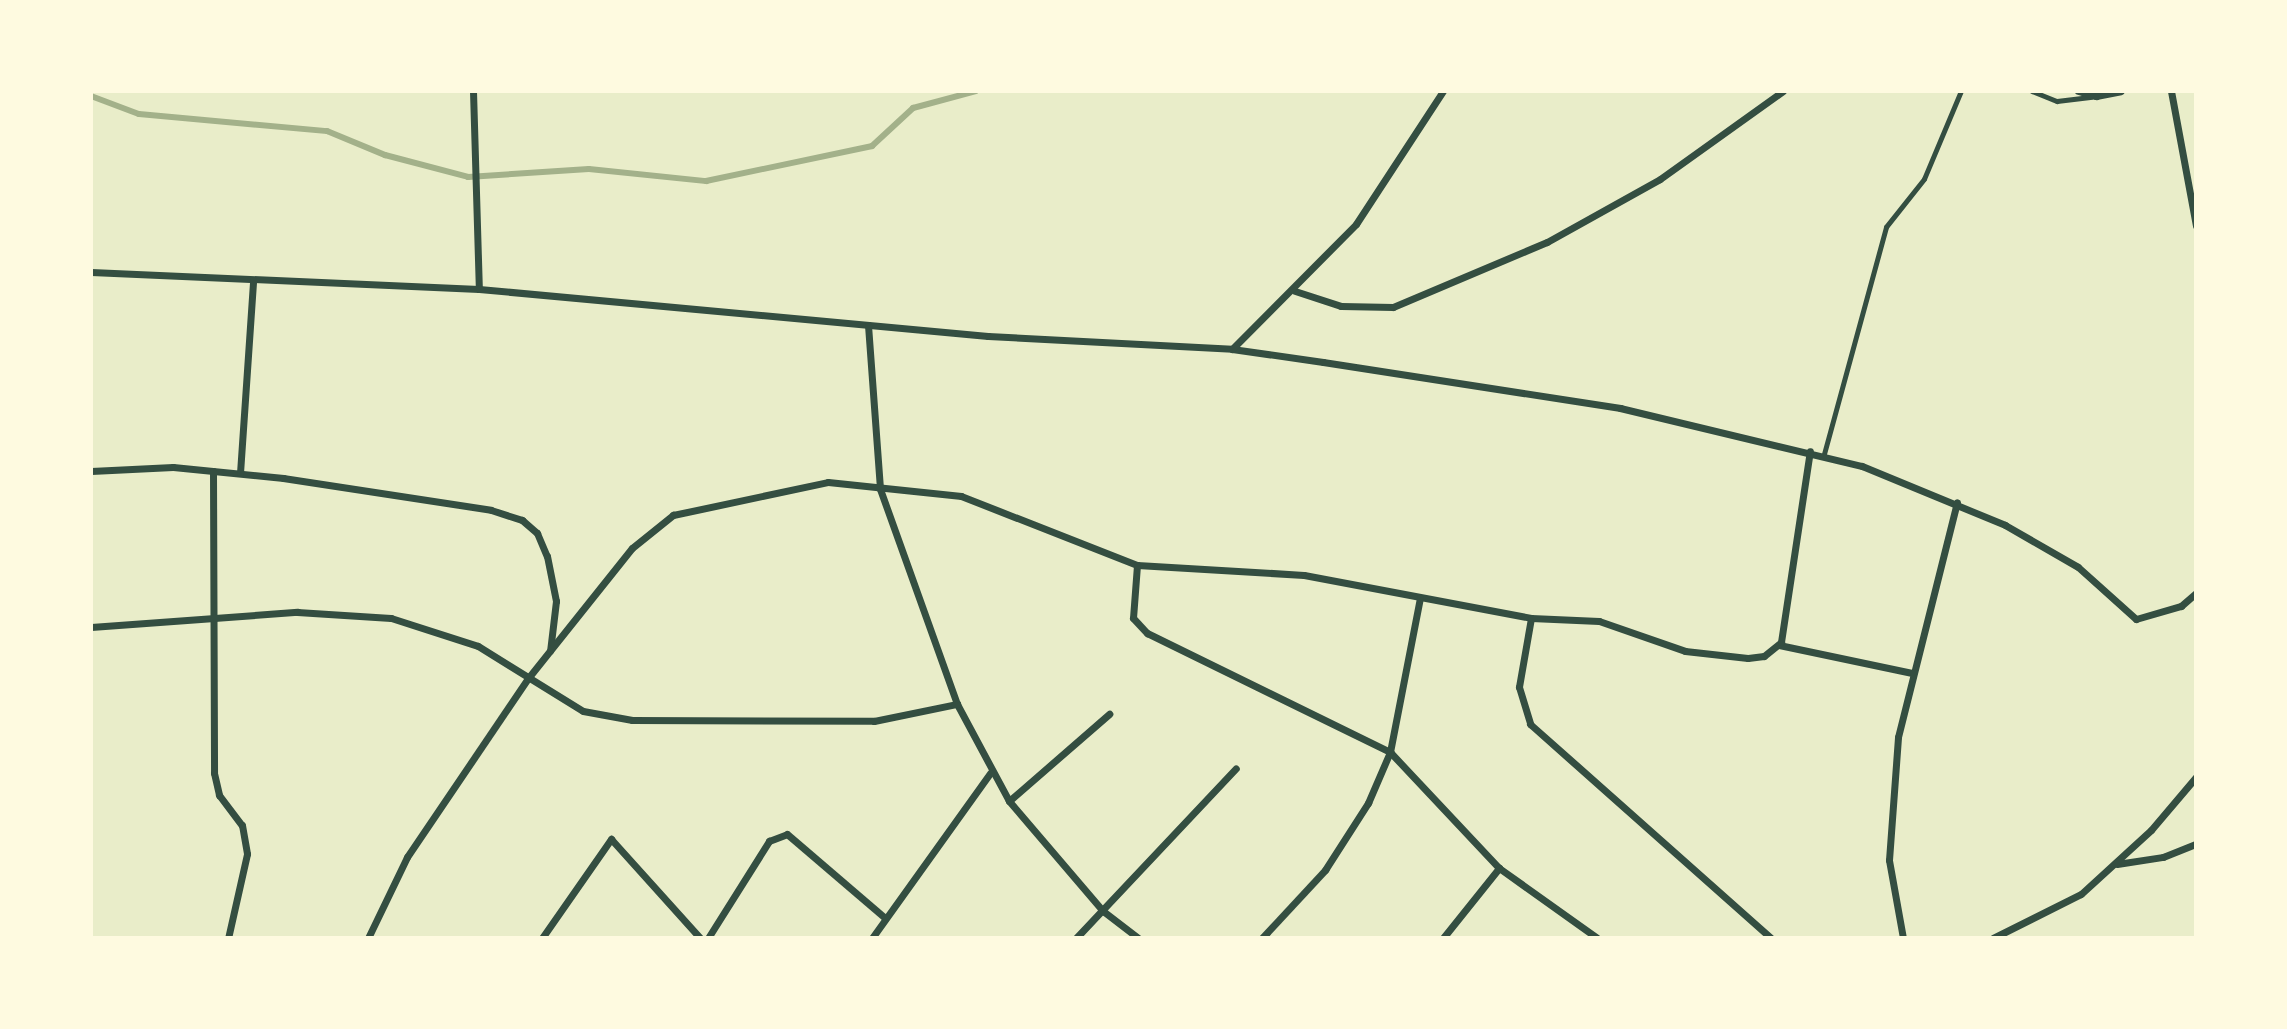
<!DOCTYPE html>
<html>
<head>
<meta charset="utf-8">
<style>
  body { margin:0 }
  #map { position:relative; width:2287px; height:1029px; overflow:hidden; background:#e9edc9; font-family:"Archivo Narrow",sans-serif }
  div>[style] { position:absolute }
  .stream>* { height:6px; margin:-3px; padding:0 3px; transform-origin:3px; border-radius:3px; background:#a3b18a }
  .service>* { height:4.5px; margin:-2.25px; padding:0 2.25px; transform-origin:2.25px; border-radius:2.25px; background:#344e41 }
  .minor>* { height:7px; margin:-3.5px; padding:0 3.5px; transform-origin:3.5px; border-radius:3.5px; background:#344e41 }
  span { translate:-50% -50%; white-space:nowrap; text-align:center; line-height:1.15; -webkit-text-stroke:6px #fefae0; paint-order:stroke }
  .frame { position:absolute; inset:0; border:93px solid #fefae0; pointer-events:none }
</style>
</head>
<body>
<div id="map">
  <div class="stream">
    <i style="left:91px;top:96px;width:51px;rotate:20.6deg"></i>
    <i style="left:139px;top:114px;width:189px;rotate:5.2deg"></i>
    <i style="left:327px;top:131px;width:63px;rotate:22.5deg"></i>
    <i style="left:385px;top:155px;width:86px;rotate:14.8deg"></i>
    <i style="left:468px;top:177px;width:121px;rotate:-3.8deg"></i>
    <i style="left:589px;top:169px;width:118px;rotate:5.9deg"></i>
    <i style="left:706px;top:181px;width:170px;rotate:-11.9deg"></i>
    <i style="left:872px;top:146px;width:56px;rotate:-42.8deg"></i>
    <i style="left:913px;top:108px;width:65px;rotate:-15.1deg"></i>
  </div>
  <div class="service">
    <i style="left:2032px;top:91px;width:27px;rotate:22deg"></i>
    <i style="left:2057px;top:101px;width:35px;rotate:-7deg"></i>
    <i style="left:1824px;top:454px;width:235px;rotate:-74.7deg"></i>
    <i style="left:1886px;top:227px;width:61px;rotate:-51.6deg"></i>
    <i style="left:1924px;top:179px;width:95px;rotate:-67.2deg"></i>
  </div>
  <div class="minor">
    <i style="left:473px;top:91px;width:198px;rotate:88.3deg"></i>
    <i style="left:2078px;top:91px;width:19px;rotate:16deg"></i>
    <i style="left:2096px;top:96px;width:25px;rotate:-11deg"></i>
    <i style="left:2171px;top:91px;width:137px;rotate:79.5deg"></i>
    <i style="left:91px;top:272px;width:388px;rotate:2.5deg"></i>
    <i style="left:479px;top:289px;width:511px;rotate:5.28deg"></i>
    <i style="left:988px;top:336px;width:244px;rotate:3deg"></i>
    <i style="left:1232px;top:349px;width:92px;rotate:8.1deg"></i>
    <i style="left:1323px;top:362px;width:301px;rotate:8.8deg"></i>
    <i style="left:1620px;top:408px;width:249px;rotate:13.5deg"></i>
    <i style="left:1862px;top:466px;width:155px;rotate:22.4deg"></i>
    <i style="left:2005px;top:525px;width:84px;rotate:29.9deg"></i>
    <i style="left:2078px;top:567px;width:78px;rotate:41.9deg"></i>
    <i style="left:2136px;top:619px;width:47px;rotate:-16.1deg"></i>
    <i style="left:2181px;top:606px;width:20px;rotate:-41deg"></i>
    <i style="left:1295px;top:291px;width:48px;rotate:18.1deg"></i>
    <i style="left:1341px;top:306px;width:52px;rotate:1.1deg"></i>
    <i style="left:1393px;top:307px;width:167px;rotate:-22.9deg"></i>
    <i style="left:1547px;top:242px;width:129px;rotate:-29.1deg"></i>
    <i style="left:1660px;top:179px;width:151px;rotate:-35.6deg"></i>
    <i style="left:868px;top:325px;width:164px;rotate:85.8deg"></i>
    <i style="left:880px;top:489px;width:228px;rotate:70.3deg"></i>
    <i style="left:957px;top:704px;width:110px;rotate:61.8deg"></i>
    <i style="left:1009px;top:801px;width:145px;rotate:49.5deg"></i>
    <i style="left:1103px;top:911px;width:44px;rotate:37.6deg"></i>
    <i style="left:1232px;top:349px;width:176px;rotate:-45.2deg"></i>
    <i style="left:1356px;top:224px;width:159px;rotate:-56.8deg"></i>
    <i style="left:91px;top:471px;width:82px;rotate:-2.8deg"></i>
    <i style="left:173px;top:467px;width:111px;rotate:5.7deg"></i>
    <i style="left:283px;top:478px;width:210px;rotate:8.7deg"></i>
    <i style="left:491px;top:510px;width:33px;rotate:18deg"></i>
    <i style="left:522px;top:520px;width:20px;rotate:41deg"></i>
    <i style="left:537px;top:533px;width:25px;rotate:67deg"></i>
    <i style="left:547px;top:556px;width:46px;rotate:78.7deg"></i>
    <i style="left:556px;top:601px;width:50px;rotate:96.8deg"></i>
    <i style="left:213px;top:471px;width:302px;rotate:89.8deg"></i>
    <i style="left:214px;top:773px;width:23px;rotate:77deg"></i>
    <i style="left:219px;top:795px;width:38px;rotate:53deg"></i>
    <i style="left:242px;top:825px;width:29px;rotate:80deg"></i>
    <i style="left:247px;top:854px;width:86px;rotate:102.7deg"></i>
    <i style="left:240px;top:473px;width:193px;rotate:-86.1deg"></i>
    <i style="left:1137px;top:565px;width:53px;rotate:94.3deg"></i>
    <i style="left:1133px;top:618px;width:21px;rotate:47deg"></i>
    <i style="left:1147px;top:633px;width:271px;rotate:26.1deg"></i>
    <i style="left:1390px;top:752px;width:159px;rotate:46.8deg"></i>
    <i style="left:1499px;top:868px;width:120px;rotate:35.5deg"></i>
    <i style="left:1531px;top:618px;width:70px;rotate:99.9deg"></i>
    <i style="left:1519px;top:687px;width:39px;rotate:73deg"></i>
    <i style="left:1530px;top:724px;width:322px;rotate:41.6deg"></i>
    <i style="left:91px;top:627px;width:207px;rotate:-4.2deg"></i>
    <i style="left:297px;top:612px;width:94px;rotate:3.7deg"></i>
    <i style="left:391px;top:618px;width:91px;rotate:17.8deg"></i>
    <i style="left:478px;top:646px;width:123px;rotate:31.8deg"></i>
    <i style="left:583px;top:711px;width:50px;rotate:10.4deg"></i>
    <i style="left:632px;top:720px;width:242px;rotate:0.2deg"></i>
    <i style="left:874px;top:721px;width:85px;rotate:-11.6deg"></i>
    <i style="left:1779px;top:645px;width:136px;rotate:11.9deg"></i>
    <i style="left:1009px;top:801px;width:133px;rotate:-41deg"></i>
    <i style="left:2117px;top:864px;width:47px;rotate:-8.7deg"></i>
    <i style="left:2163px;top:857px;width:35px;rotate:-22deg"></i>
    <i style="left:368px;top:938px;width:90px;rotate:-64.3deg"></i>
    <i style="left:407px;top:857px;width:217px;rotate:-55.9deg"></i>
    <i style="left:529px;top:677px;width:165px;rotate:-51.4deg"></i>
    <i style="left:632px;top:548px;width:53px;rotate:-38.8deg"></i>
    <i style="left:673px;top:515px;width:158px;rotate:-12deg"></i>
    <i style="left:828px;top:482px;width:134px;rotate:6deg"></i>
    <i style="left:961px;top:496px;width:189px;rotate:21.4deg"></i>
    <i style="left:1137px;top:565px;width:167px;rotate:3.4deg"></i>
    <i style="left:1304px;top:575px;width:231px;rotate:10.7deg"></i>
    <i style="left:1531px;top:618px;width:68px;rotate:2.5deg"></i>
    <i style="left:1599px;top:621px;width:91px;rotate:19.2deg"></i>
    <i style="left:1685px;top:651px;width:63px;rotate:6.3deg"></i>
    <i style="left:1748px;top:658px;width:16px;rotate:-7deg"></i>
    <i style="left:1764px;top:656px;width:22px;rotate:-39deg"></i>
    <i style="left:1781px;top:642px;width:193px;rotate:-81.4deg"></i>
    <i style="left:542px;top:938px;width:121px;rotate:-55.1deg"></i>
    <i style="left:611px;top:839px;width:133px;rotate:48deg"></i>
    <i style="left:708px;top:938px;width:115px;rotate:-57.8deg"></i>
    <i style="left:769px;top:841px;width:19px;rotate:-21deg"></i>
    <i style="left:787px;top:834px;width:129px;rotate:40.6deg"></i>
    <i style="left:872px;top:938px;width:203px;rotate:-54.4deg"></i>
    <i style="left:1076px;top:938px;width:233px;rotate:-46.7deg"></i>
    <i style="left:1262px;top:938px;width:93px;rotate:-47.2deg"></i>
    <i style="left:1325px;top:870px;width:80px;rotate:-57.3deg"></i>
    <i style="left:1368px;top:803px;width:56px;rotate:-66.7deg"></i>
    <i style="left:1390px;top:752px;width:157px;rotate:-79deg"></i>
    <i style="left:1443px;top:938px;width:90px;rotate:-51.3deg"></i>
    <i style="left:1903px;top:938px;width:79px;rotate:-100.2deg"></i>
    <i style="left:1889px;top:860px;width:123px;rotate:-85.8deg"></i>
    <i style="left:1898px;top:737px;width:242px;rotate:-75.9deg"></i>
    <i style="left:1993px;top:938px;width:98px;rotate:-26.6deg"></i>
    <i style="left:2081px;top:894px;width:95px;rotate:-42.4deg"></i>
    <i style="left:2151px;top:830px;width:70px;rotate:-49.7deg"></i>
  </div>
  <div class="frame"></div>
</div>
</body>
</html>
